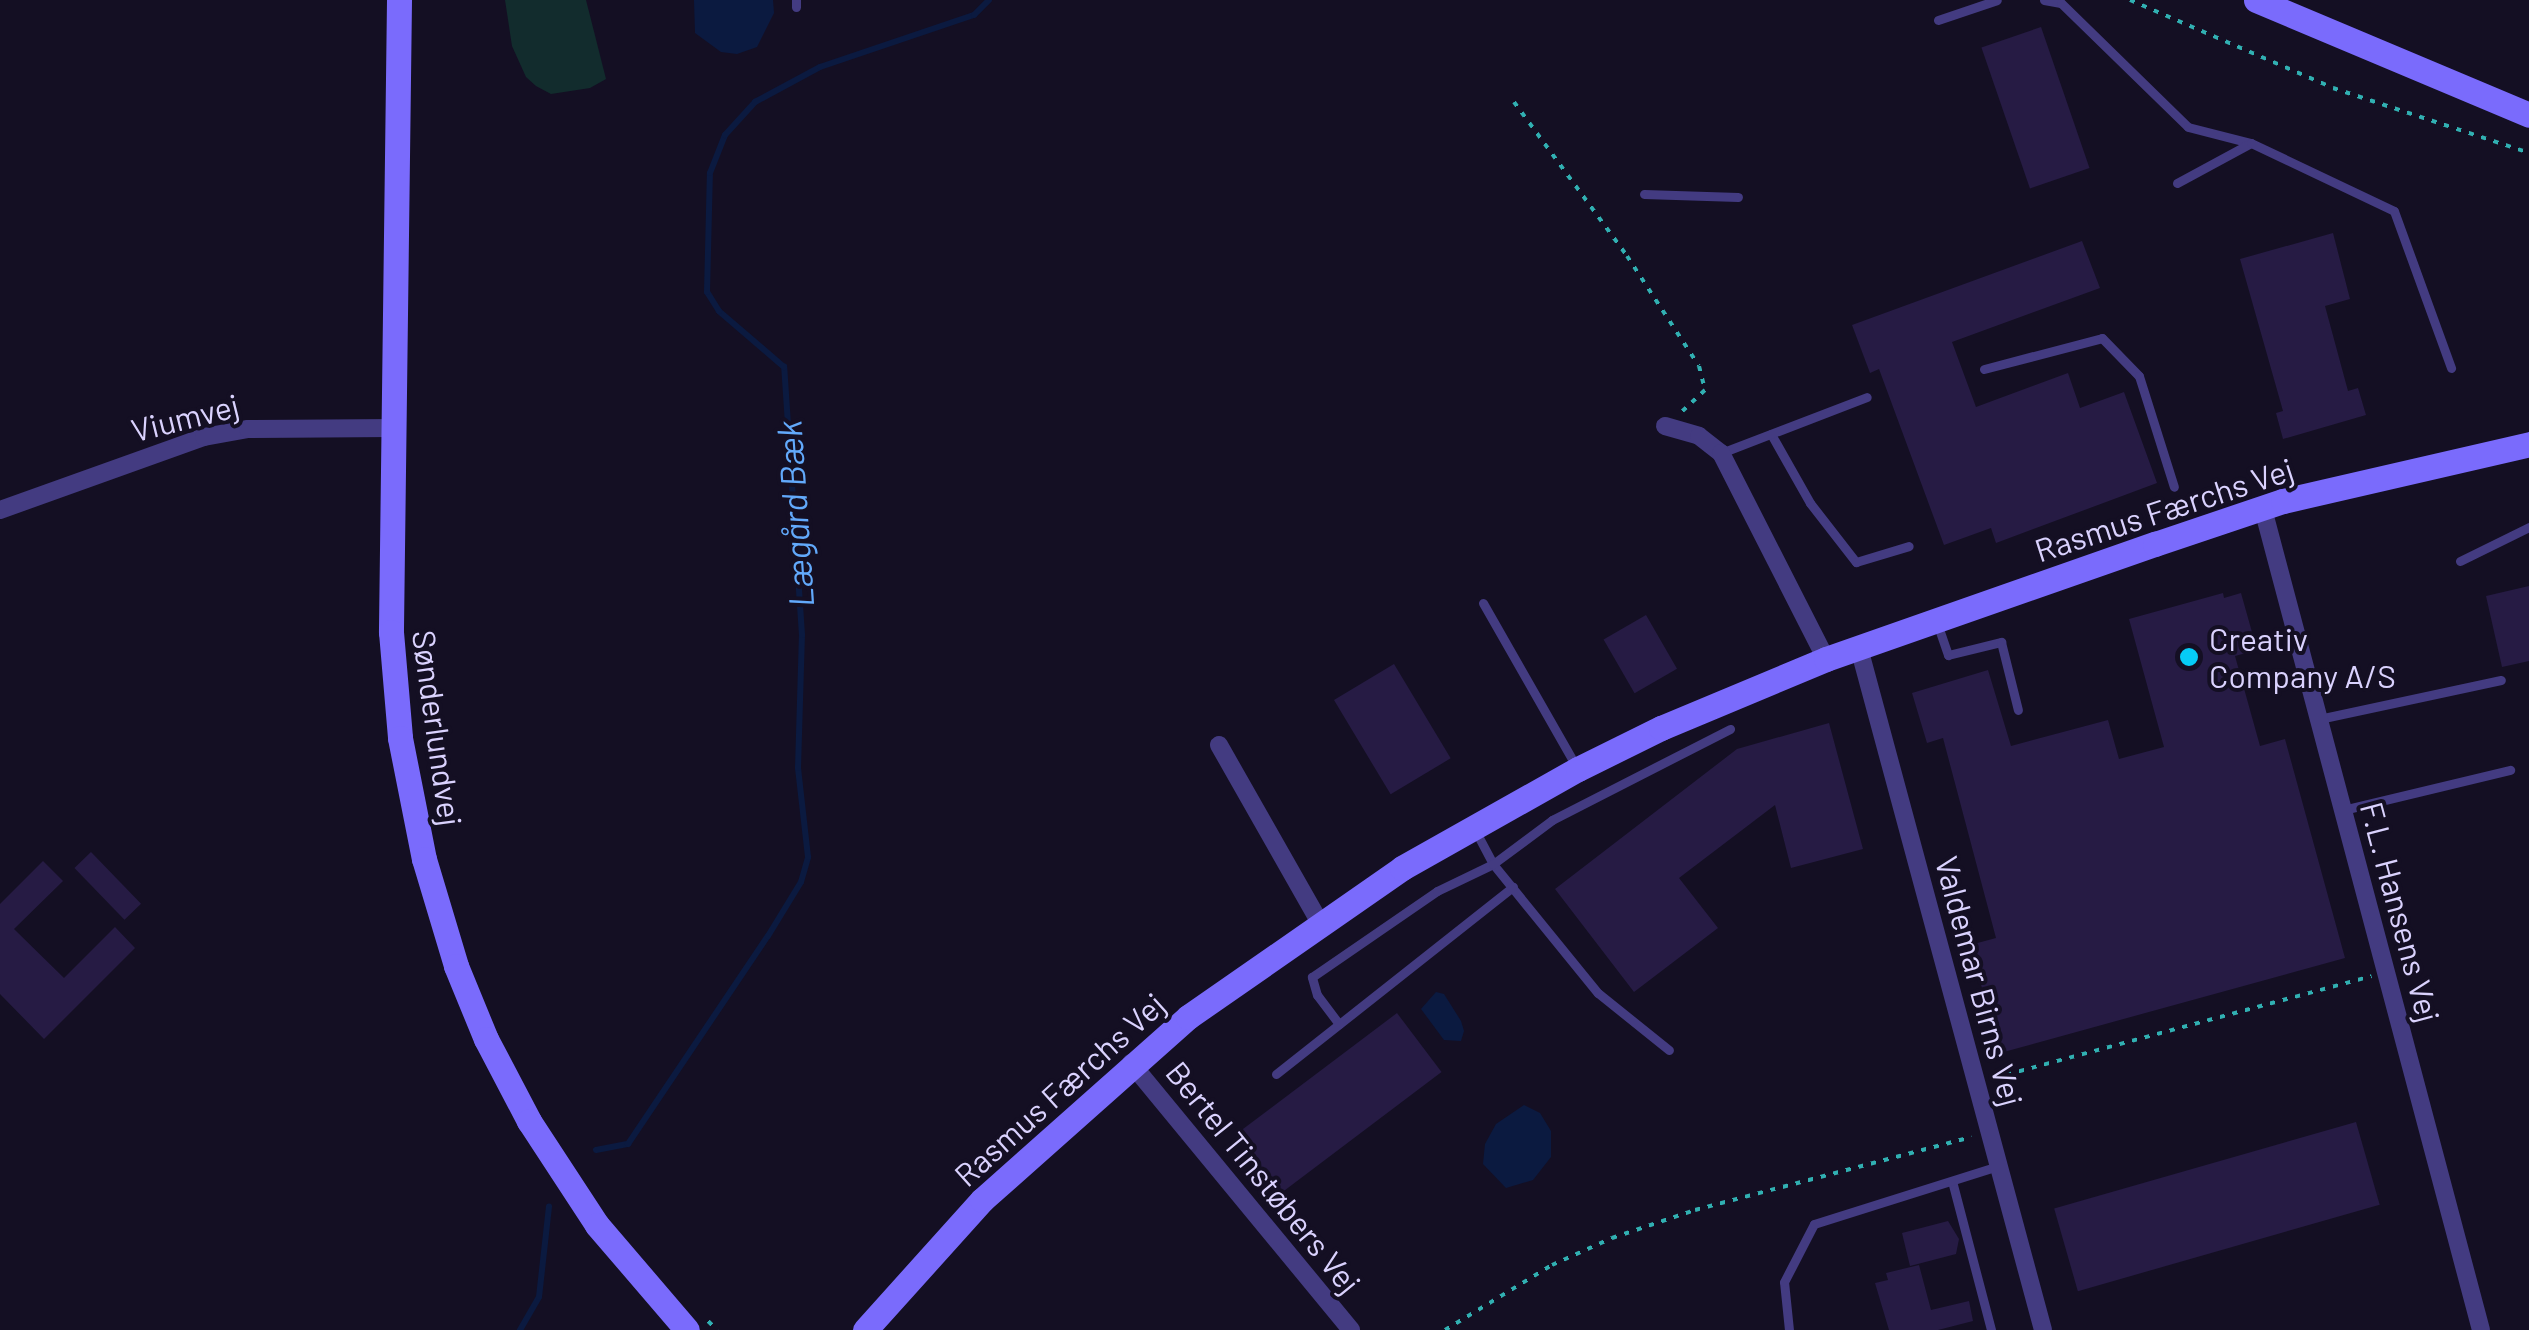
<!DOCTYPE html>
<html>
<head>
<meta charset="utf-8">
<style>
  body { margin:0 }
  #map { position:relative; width:2529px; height:1330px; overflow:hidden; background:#140f23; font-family:Barlow,sans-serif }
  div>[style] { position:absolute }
  .green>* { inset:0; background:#122c2d }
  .water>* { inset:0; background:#0b1a40 }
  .stream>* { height:6px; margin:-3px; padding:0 3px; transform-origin:3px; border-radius:3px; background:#0b1a40 }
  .building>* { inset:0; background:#261b44; transform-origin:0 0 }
  .path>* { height:4px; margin-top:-2px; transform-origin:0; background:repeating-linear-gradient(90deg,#31b0b2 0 5px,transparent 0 13px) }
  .lane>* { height:9px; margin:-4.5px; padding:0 4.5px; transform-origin:4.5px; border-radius:4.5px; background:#433b81 }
  .street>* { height:18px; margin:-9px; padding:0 9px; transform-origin:9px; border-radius:9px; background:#433b81 }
  .secondary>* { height:25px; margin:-12.5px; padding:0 12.5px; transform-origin:12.5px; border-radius:12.5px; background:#7a6bfc }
  .dots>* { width:28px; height:28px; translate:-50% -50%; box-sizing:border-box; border:5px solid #140f23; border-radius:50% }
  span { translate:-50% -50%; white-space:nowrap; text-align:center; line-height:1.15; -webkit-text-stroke:8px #140f23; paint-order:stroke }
  .street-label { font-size:32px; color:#dad2fe }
  .poi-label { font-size:32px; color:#dad2fe }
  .left { translate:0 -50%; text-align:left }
  .water-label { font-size:35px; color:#62a9fb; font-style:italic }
</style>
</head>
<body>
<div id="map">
  <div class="green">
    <i style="clip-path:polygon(505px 0,586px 0,606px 79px,590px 88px,551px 94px,536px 86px,526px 77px,512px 46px)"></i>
  </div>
  <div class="water">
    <i style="clip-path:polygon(694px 0,773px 0,774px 13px,757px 47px,737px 54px,721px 52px,695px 33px)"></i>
    <i style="clip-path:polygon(1436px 992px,1444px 994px,1461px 1021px,1464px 1031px,1461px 1041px,1444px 1040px,1421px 1009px)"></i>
    <i style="clip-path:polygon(1524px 1105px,1540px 1113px,1551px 1131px,1551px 1157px,1533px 1180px,1506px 1188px,1483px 1164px,1485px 1144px,1496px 1124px)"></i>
  </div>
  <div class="stream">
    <i style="left:596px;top:1150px;width:33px;rotate:-11deg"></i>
    <i style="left:628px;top:1144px;width:251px;rotate:-56.1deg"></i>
    <i style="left:768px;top:936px;width:63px;rotate:-58.6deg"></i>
    <i style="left:801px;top:882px;width:26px;rotate:-74deg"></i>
    <i style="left:808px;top:857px;width:90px;rotate:-96.4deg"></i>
    <i style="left:798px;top:768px;width:133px;rotate:-88.3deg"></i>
    <i style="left:802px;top:635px;width:269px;rotate:-93.8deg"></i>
    <i style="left:784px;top:367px;width:86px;rotate:-139.3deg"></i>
    <i style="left:719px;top:311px;width:22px;rotate:-122deg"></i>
    <i style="left:707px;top:292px;width:119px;rotate:-88.6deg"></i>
    <i style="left:710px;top:173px;width:41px;rotate:-68.5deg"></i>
    <i style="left:725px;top:135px;width:45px;rotate:-47.7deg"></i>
    <i style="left:755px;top:102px;width:74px;rotate:-28.3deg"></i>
    <i style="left:820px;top:67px;width:163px;rotate:-18.7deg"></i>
    <i style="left:974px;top:15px;width:21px;rotate:-45deg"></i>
    <i style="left:520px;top:1330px;width:38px;rotate:-60deg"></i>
    <i style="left:539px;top:1297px;width:91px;rotate:-83.7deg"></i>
  </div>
  <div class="building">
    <i style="left:2041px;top:27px;width:149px;height:63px;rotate:71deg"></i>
    <i style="clip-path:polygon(2333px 233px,2350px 299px,2325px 306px,2348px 391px,2358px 388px,2366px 415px,2283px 439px,2276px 413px,2283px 411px,2240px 259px)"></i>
    <i style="clip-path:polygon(2082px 241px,2100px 288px,1952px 342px,1976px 407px,2068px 373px,2080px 408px,2124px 392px,2157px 483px,1996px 543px,1991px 528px,1944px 545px,1879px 369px,1870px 373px,1852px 325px)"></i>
    <i style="clip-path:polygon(2529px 586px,2529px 661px,2502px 667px,2486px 596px)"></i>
    <i style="clip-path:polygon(2223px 593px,2224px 598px,2241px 593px,2257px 650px,2235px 656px,2260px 746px,2285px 739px,2345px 958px,2000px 1053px,1970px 945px,1996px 938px,1943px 738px,1927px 743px,1912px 693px,1988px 670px,2011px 746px,2108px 720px,2119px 759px,2164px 747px,2129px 619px)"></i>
    <i style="left:1646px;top:615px;width:62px;height:49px;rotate:60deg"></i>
    <i style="left:1394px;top:664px;width:110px;height:70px;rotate:59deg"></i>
    <i style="clip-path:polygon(1829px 723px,1863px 849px,1791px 868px,1775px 805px,1679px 878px,1718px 928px,1634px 992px,1555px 889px,1737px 749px)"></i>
    <i style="left:91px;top:852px;width:72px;height:23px;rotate:46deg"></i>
    <i style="clip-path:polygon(43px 861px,63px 881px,14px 929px,64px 978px,115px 927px,135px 948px,44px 1039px,0 994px,0 904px)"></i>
    <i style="left:1397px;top:1013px;width:74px;height:202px;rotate:53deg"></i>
    <i style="left:2356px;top:1122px;width:86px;height:314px;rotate:74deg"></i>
    <i style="clip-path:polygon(1948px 1221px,1959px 1239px,1956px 1254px,1910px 1266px,1902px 1233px)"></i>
    <i style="clip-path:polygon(1919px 1265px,1931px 1310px,1969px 1301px,1973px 1321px,1938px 1330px,1889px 1330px,1875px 1283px,1888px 1280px,1886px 1273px)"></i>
  </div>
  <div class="path">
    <i style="left:2130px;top:0;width:221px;rotate:23.4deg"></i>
    <i style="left:2333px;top:88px;width:206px;rotate:18.3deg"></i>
    <i style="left:1514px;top:102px;width:191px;rotate:53.7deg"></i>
    <i style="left:1627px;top:256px;width:131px;rotate:56.8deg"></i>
    <i style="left:1699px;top:366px;width:25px;rotate:76deg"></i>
    <i style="left:1705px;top:390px;width:33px;rotate:137deg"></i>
    <i style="left:1994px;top:1078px;width:391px;rotate:-15.1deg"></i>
    <i style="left:708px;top:1321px;width:13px;rotate:45deg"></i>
    <i style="left:1445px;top:1330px;width:125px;rotate:-31.3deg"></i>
    <i style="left:1552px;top:1265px;width:66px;rotate:-24.2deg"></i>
    <i style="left:1612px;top:1238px;width:88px;rotate:-18.6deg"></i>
    <i style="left:1695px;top:1210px;width:286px;rotate:-14.8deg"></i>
  </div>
  <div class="lane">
    <i style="left:796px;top:0;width:7px;rotate:90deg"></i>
    <i style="left:2044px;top:0;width:17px;rotate:10deg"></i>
    <i style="left:2061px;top:3px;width:177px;rotate:44.3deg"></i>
    <i style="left:2188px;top:127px;width:65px;rotate:14.3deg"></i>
    <i style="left:1938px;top:20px;width:62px;rotate:-18.7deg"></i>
    <i style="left:2177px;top:183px;width:84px;rotate:-28.4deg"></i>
    <i style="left:2251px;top:143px;width:158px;rotate:25.4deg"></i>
    <i style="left:2394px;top:211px;width:167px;rotate:70deg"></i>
    <i style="left:1644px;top:194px;width:94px;rotate:1.8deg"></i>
    <i style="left:1984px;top:369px;width:122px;rotate:-14.7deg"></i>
    <i style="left:2102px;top:338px;width:53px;rotate:45.8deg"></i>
    <i style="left:2139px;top:376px;width:116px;rotate:72.5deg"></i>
    <i style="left:1771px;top:434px;width:79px;rotate:60.5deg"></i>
    <i style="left:1810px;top:503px;width:75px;rotate:52.1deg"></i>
    <i style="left:1856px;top:562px;width:55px;rotate:-16.8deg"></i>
    <i style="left:1721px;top:453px;width:156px;rotate:-21deg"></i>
    <i style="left:2460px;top:561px;width:77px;rotate:-26.2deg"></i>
    <i style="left:1483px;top:603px;width:188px;rotate:60.3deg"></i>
    <i style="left:1937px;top:623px;width:34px;rotate:71deg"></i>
    <i style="left:1948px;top:655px;width:55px;rotate:-13.8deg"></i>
    <i style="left:2001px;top:642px;width:70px;rotate:76deg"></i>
    <i style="left:2319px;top:719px;width:186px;rotate:-12.1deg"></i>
    <i style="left:2343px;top:810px;width:172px;rotate:-13.5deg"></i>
    <i style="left:1475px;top:830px;width:38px;rotate:62deg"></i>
    <i style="left:1493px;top:864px;width:166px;rotate:50.9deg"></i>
    <i style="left:1598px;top:993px;width:91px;rotate:38.8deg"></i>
    <i style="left:1339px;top:1024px;width:36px;rotate:-127deg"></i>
    <i style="left:1317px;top:995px;width:19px;rotate:-106deg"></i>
    <i style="left:1312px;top:977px;width:152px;rotate:-34.5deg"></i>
    <i style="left:1437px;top:891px;width:62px;rotate:-25.7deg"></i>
    <i style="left:1493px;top:864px;width:74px;rotate:-36.7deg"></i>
    <i style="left:1552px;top:820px;width:200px;rotate:-27.1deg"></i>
    <i style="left:1276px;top:1074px;width:302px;rotate:-38.3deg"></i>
    <i style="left:1952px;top:1181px;width:154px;rotate:75.3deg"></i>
    <i style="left:1789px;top:1330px;width:48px;rotate:-95.9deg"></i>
    <i style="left:1784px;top:1282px;width:65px;rotate:-62.7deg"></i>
    <i style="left:1814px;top:1224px;width:193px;rotate:-17.5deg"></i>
  </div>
  <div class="street">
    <i style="left:1665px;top:426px;width:35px;rotate:16deg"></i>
    <i style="left:1699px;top:436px;width:28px;rotate:38deg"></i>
    <i style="left:1721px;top:453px;width:231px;rotate:63deg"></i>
    <i style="left:2263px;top:509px;width:849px;rotate:75.13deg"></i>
    <i style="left:0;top:510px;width:217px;rotate:-19.7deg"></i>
    <i style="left:204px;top:437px;width:45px;rotate:-10.3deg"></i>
    <i style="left:248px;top:429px;width:145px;rotate:-0.4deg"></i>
    <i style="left:1859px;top:648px;width:706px;rotate:74.9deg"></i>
    <i style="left:1219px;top:745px;width:205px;rotate:60.4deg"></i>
    <i style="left:1131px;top:1063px;width:346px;rotate:50.5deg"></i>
  </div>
  <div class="secondary">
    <i style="left:399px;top:0;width:632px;rotate:90.73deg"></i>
    <i style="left:391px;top:632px;width:106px;rotate:85.1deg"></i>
    <i style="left:400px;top:738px;width:123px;rotate:78.8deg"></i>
    <i style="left:424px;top:859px;width:112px;rotate:73.3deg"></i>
    <i style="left:456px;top:966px;width:79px;rotate:67.7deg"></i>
    <i style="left:486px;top:1039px;width:93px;rotate:62.3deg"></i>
    <i style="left:529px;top:1121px;width:124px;rotate:56.8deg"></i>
    <i style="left:597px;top:1225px;width:138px;rotate:49.4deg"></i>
    <i style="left:2256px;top:0;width:296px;rotate:22.8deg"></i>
    <i style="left:865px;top:1330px;width:175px;rotate:-48deg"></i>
    <i style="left:982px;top:1200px;width:276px;rotate:-41.6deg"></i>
    <i style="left:1188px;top:1017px;width:261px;rotate:-34.8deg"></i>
    <i style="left:1402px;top:868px;width:202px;rotate:-29.4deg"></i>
    <i style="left:1578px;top:769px;width:93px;rotate:-26.3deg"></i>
    <i style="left:1661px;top:728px;width:179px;rotate:-22.7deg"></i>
    <i style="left:1826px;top:659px;width:349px;rotate:-19.3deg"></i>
    <i style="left:2155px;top:544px;width:135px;rotate:-18.6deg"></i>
    <i style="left:2283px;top:501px;width:253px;rotate:-13deg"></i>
  </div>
  <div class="dots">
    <i style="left:2189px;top:657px;background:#06ccf6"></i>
  </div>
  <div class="street-label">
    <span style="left:185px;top:417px;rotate:-14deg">Viumvej</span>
    <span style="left:2164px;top:509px;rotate:-18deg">Rasmus Færchs Vej</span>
    <span style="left:438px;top:728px;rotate:82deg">Sønderlundvej</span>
    <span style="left:2401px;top:912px;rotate:75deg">F.L. Hansens Vej</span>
    <span style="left:1980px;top:981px;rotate:75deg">Valdemar Birns Vej</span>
    <span style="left:1059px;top:1089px;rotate:-42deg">Rasmus Færchs Vej</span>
    <span style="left:1264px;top:1177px;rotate:51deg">Bertel Tinstøbers Vej</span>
  </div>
  <div class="poi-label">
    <span class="left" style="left:2209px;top:657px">Creativ<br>Company A/S</span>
  </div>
  <div class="water-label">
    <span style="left:794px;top:514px;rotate:-94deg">Lægård Bæk</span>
  </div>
</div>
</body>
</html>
